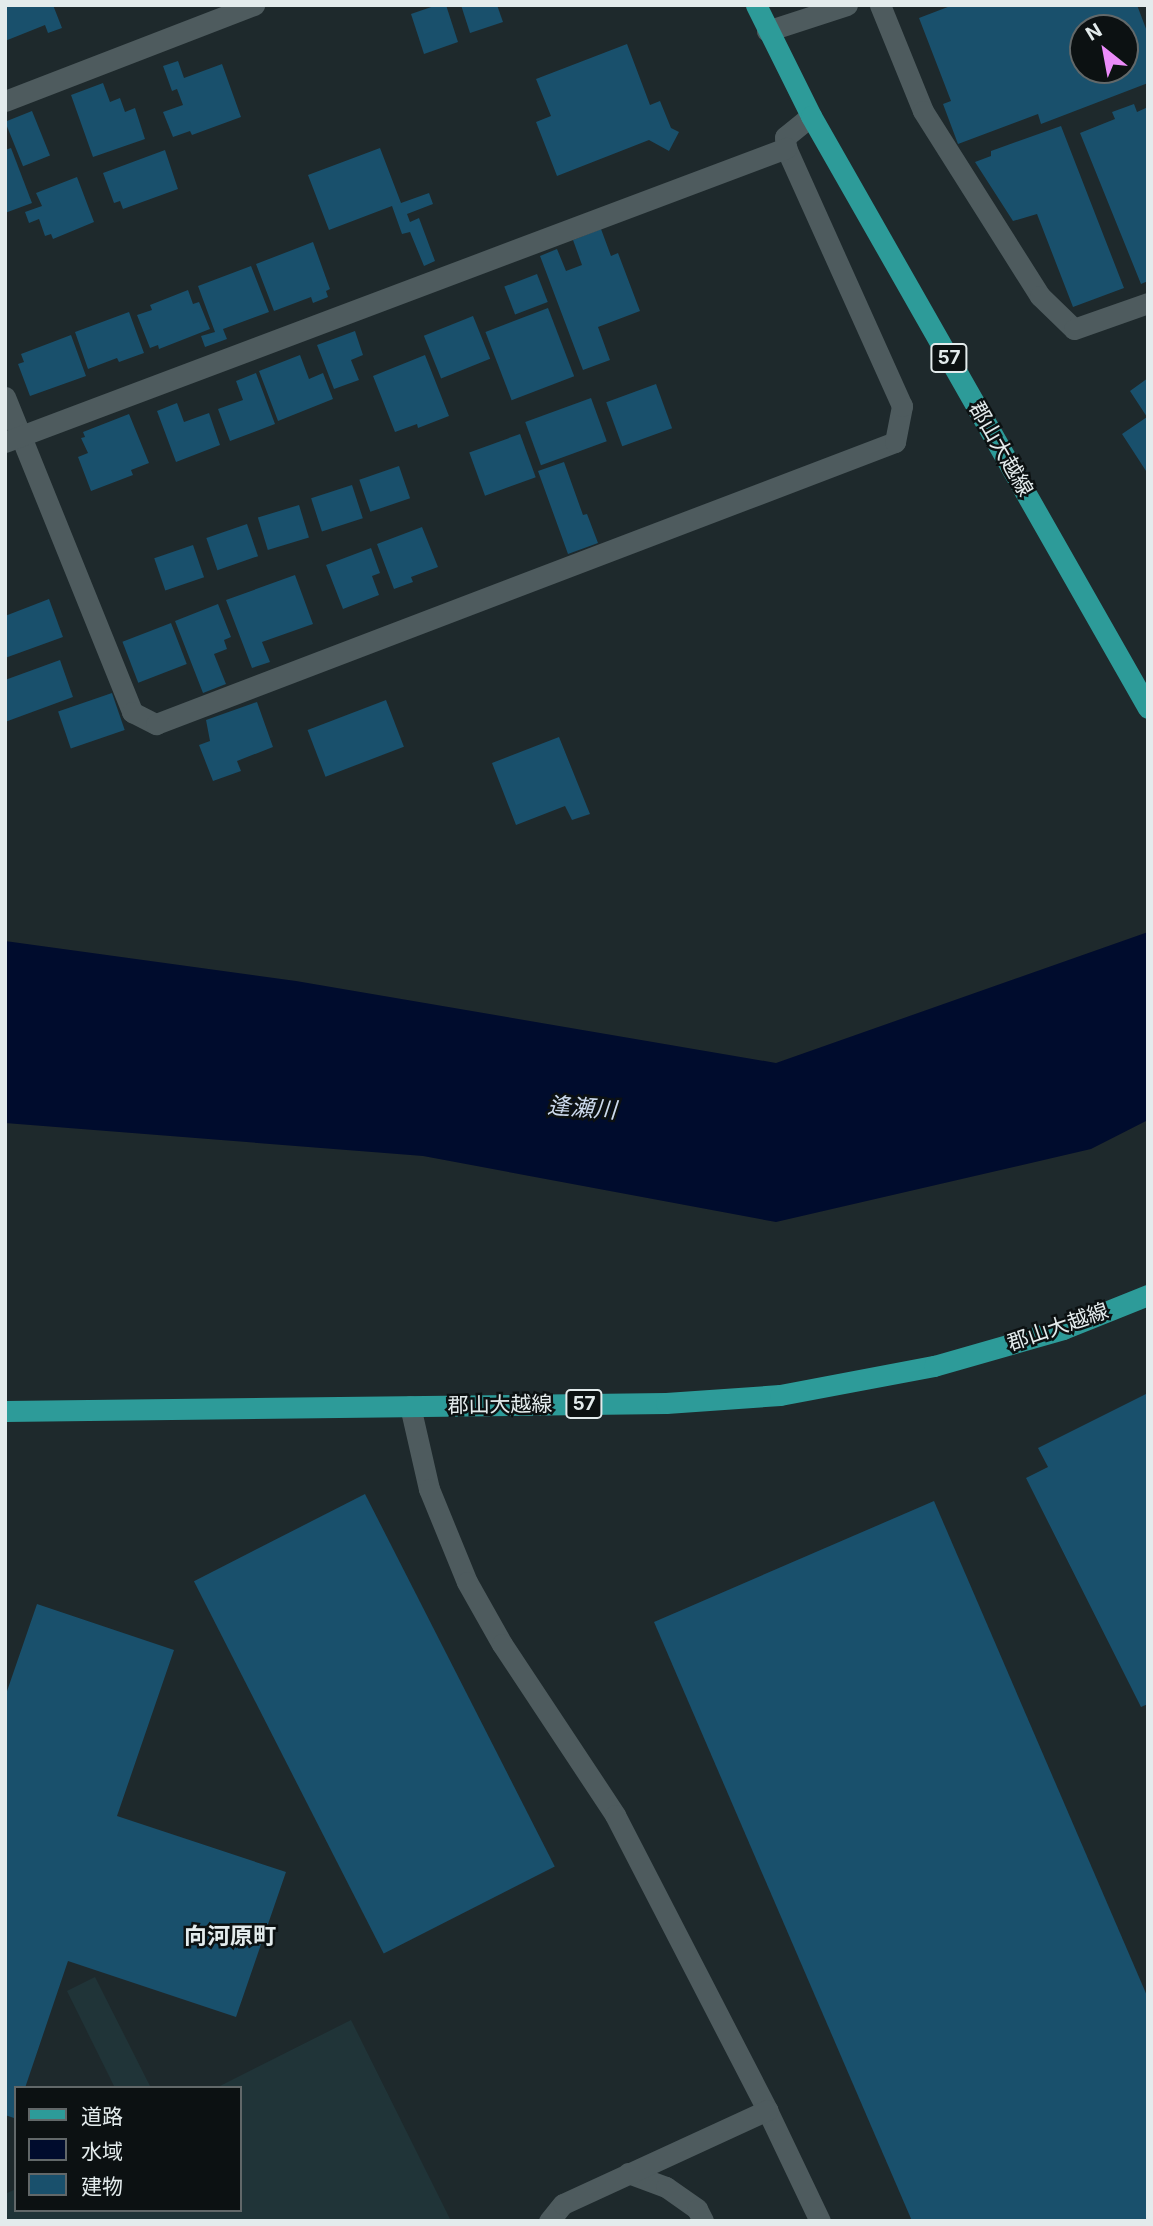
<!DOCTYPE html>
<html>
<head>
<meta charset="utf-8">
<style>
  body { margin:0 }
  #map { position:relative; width:1153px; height:2226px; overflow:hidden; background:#1e292c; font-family:Inter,"Noto Sans JP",sans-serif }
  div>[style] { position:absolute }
  .built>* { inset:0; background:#203438 }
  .water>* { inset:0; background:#000c2d }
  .building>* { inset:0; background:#19506c; transform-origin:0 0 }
  .minor>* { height:21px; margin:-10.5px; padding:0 10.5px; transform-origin:10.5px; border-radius:10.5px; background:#4e5b5e }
  .major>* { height:21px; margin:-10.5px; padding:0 10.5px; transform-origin:10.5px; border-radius:10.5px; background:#2d9b99 }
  span { translate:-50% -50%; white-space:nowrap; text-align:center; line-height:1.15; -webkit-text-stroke:5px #0c1112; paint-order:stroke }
  .shield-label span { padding:2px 5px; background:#0c1112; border:2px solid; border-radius:5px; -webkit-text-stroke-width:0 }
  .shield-label { font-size:19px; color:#e3ebec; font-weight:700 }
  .street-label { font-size:21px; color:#e3ebec }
  .water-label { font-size:23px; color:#ccdaed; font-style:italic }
  .neighbourhood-label { font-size:23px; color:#e3ebec; font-weight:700 }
  .frame { position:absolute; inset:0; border:7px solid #e3ebec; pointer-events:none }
  .legend { position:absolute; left:14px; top:2086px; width:228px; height:126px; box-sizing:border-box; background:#0c1112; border:2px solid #626869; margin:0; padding:9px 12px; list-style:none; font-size:21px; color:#e3ebec }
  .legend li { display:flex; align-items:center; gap:14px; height:35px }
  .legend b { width:35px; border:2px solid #626869 }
  .north { position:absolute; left:1069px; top:14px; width:70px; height:70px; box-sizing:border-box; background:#0c1112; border:2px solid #626869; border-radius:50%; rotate:329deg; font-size:19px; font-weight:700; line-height:28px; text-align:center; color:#e3ebec }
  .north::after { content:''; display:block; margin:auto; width:24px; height:32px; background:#ec8cfa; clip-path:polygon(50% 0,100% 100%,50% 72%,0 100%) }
</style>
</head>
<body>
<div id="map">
  <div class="built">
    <i style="clip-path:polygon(95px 1977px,151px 2088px,115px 2088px,67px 1991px)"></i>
    <i style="clip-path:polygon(351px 2020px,451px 2221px,5px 2221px,5px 2194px,16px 2189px,16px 2210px,240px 2210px,240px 2088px,216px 2088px)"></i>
  </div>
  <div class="water">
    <i style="clip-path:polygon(1148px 932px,1148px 1120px,1091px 1149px,776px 1222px,423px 1156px,5px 1123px,5px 941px,296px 981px,776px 1063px)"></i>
  </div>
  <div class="building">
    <i style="clip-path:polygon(5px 5px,53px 5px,62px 28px,48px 33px,45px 25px,5px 41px)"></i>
    <i style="clip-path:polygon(437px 5px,446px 5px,458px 42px,424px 54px,411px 14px)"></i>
    <i style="clip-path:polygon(461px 5px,497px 5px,503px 22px,470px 33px)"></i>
    <i style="clip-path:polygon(evenodd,953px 5px,1137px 5px,1148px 34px,1148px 83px,1041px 124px,1038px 114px,958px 144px,943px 104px,951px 101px,919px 18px,953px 5px,1083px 28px,1125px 28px,1125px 70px,1083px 70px,1083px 28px)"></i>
    <i style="clip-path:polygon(627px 44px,650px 105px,660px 101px,671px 128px,679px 132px,669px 151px,649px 140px,557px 176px,536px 122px,551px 116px,536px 79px)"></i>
    <i style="clip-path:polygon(178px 61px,184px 78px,222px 64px,241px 117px,192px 135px,190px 131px,173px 137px,163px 112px,183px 105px,177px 89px,172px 91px,163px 66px)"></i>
    <i style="clip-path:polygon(103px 83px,110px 102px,120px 98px,125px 112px,135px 108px,145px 139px,93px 157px,71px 95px)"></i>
    <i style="clip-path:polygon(1134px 104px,1137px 112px,1148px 107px,1148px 281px,1141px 284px,1080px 133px,1115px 119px,1112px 112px)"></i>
    <i style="left:32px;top:111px;width:48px;height:29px;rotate:68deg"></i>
    <i style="clip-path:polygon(1061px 126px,1124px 288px,1073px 307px,1037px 214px,1013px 221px,975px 162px,991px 156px,991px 151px)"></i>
    <i style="clip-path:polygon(11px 148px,32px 203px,5px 213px,5px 150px)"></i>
    <i style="clip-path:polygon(380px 148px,401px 203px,429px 193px,433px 204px,407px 214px,410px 222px,419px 218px,435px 261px,424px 266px,410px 232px,402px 234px,392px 206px,329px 230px,308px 175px)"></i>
    <i style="clip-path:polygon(165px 150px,178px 189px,123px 209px,120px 201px,114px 203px,103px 173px)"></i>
    <i style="clip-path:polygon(77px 177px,94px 222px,53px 239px,51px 234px,45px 236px,39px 219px,29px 223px,25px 212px,42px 206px,36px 193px)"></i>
    <i style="clip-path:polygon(601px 229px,611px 256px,618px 253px,640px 311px,598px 327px,610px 360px,583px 370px,540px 256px,557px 249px,566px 271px,582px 265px,573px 240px)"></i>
    <i style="clip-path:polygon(313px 242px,330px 289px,326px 291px,328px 297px,313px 303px,311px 297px,274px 311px,256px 264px)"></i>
    <i style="clip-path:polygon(251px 266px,269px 312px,223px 329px,227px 339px,205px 347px,201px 336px,215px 332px,198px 286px)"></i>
    <i style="left:537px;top:274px;width:30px;height:35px;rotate:69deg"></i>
    <i style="clip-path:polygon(188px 290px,193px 304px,199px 302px,210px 329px,159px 349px,158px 345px,150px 348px,137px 315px,152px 310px,150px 305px)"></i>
    <i style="left:548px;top:308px;width:73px;height:67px;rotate:69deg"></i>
    <i style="clip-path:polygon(129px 312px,144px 353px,119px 362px,117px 358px,88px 369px,75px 332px)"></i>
    <i style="left:473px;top:316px;width:46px;height:53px;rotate:68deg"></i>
    <i style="clip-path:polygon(355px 331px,363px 355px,351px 360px,359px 380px,334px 389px,317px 345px)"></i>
    <i style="clip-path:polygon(71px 335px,86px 376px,30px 396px,18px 364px,24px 362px,21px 354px)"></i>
    <i style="clip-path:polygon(300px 355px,309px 379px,323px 373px,333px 399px,278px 421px,259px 371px)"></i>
    <i style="clip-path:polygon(425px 355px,449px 416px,418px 428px,417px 424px,395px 432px,373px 376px)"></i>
    <i style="clip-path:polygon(256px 373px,275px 424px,230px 441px,218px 409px,243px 400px,236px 381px)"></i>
    <i style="clip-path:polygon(1148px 378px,1148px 474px,1122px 434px,1147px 417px,1130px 391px)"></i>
    <i style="left:656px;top:384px;width:47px;height:53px;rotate:70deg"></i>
    <i style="left:591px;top:398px;width:46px;height:70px;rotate:70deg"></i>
    <i style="clip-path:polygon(177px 403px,184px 422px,209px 413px,220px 445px,176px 462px,157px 411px)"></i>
    <i style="clip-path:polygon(129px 414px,149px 463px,131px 470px,133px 475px,91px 491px,78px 457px,88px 453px,81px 438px,85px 437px,83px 432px)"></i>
    <i style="left:520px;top:434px;width:46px;height:54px;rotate:70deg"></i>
    <i style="clip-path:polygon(564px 462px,583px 515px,587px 514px,598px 543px,568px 554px,538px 471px)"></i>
    <i style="left:399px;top:466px;width:34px;height:42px;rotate:71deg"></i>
    <i style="left:352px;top:485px;width:35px;height:43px;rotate:72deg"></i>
    <i style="left:299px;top:505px;width:34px;height:43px;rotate:73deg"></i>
    <i style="left:247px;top:524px;width:34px;height:43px;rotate:71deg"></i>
    <i style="clip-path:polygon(422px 527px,438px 567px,411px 577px,413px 582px,394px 589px,377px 544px)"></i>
    <i style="left:193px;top:545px;width:34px;height:41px;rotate:71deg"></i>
    <i style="clip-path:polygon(371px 548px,380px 573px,372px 576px,379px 595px,343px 609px,326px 565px)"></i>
    <i style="clip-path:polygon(295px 575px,313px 624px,262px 642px,270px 662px,252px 668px,226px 600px)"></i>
    <i style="clip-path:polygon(49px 599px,63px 637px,5px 658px,5px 616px)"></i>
    <i style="clip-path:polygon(218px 604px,231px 637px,224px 640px,227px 649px,214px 654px,226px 684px,203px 693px,175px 621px)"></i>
    <i style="left:171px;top:623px;width:44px;height:52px;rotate:69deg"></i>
    <i style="clip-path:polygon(60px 660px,73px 697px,5px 722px,5px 680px)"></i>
    <i style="left:112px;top:693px;width:39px;height:57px;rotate:71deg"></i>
    <i style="left:386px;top:700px;width:50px;height:84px;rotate:69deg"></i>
    <i style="clip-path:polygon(257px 702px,273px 747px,237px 761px,241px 771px,213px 781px,199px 745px,210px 741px,206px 720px)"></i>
    <i style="clip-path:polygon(559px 737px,590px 814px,572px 820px,565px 806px,516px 825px,492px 763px)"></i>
    <i style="clip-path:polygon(1148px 1393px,1148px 1704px,1141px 1707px,1026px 1478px,1048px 1467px,1038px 1448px)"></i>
    <i style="left:365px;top:1494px;width:418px;height:192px;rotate:63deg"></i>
    <i style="clip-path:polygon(934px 1501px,1148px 1998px,1148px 2221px,912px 2221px,654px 1622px)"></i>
    <i style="clip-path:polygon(37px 1604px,174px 1650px,117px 1816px,286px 1872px,236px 2017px,68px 1961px,25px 2088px,16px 2088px,14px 2118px,5px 2115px,5px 1697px)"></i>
  </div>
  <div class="minor">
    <i style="left:880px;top:5px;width:114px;rotate:67.9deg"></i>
    <i style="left:923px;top:111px;width:219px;rotate:57.7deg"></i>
    <i style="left:1040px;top:296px;width:47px;rotate:44.1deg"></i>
    <i style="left:1074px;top:329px;width:78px;rotate:-19.4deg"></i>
    <i style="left:767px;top:31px;width:84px;rotate:-18deg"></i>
    <i style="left:5px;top:101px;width:267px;rotate:-21.1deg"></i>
    <i style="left:5px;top:397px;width:340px;rotate:68deg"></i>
    <i style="left:132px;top:712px;width:27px;rotate:27deg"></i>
    <i style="left:156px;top:724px;width:791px;rotate:-20.89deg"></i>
    <i style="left:895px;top:442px;width:37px;rotate:-79deg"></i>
    <i style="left:902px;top:406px;width:283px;rotate:-114.2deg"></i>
    <i style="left:786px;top:148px;width:11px;rotate:-95deg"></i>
    <i style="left:785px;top:137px;width:33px;rotate:-39deg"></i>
    <i style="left:5px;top:442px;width:835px;rotate:-20.63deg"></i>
    <i style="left:410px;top:1406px;width:85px;rotate:77.1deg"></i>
    <i style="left:429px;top:1489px;width:100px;rotate:67.8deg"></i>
    <i style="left:467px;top:1582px;width:71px;rotate:60.6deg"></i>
    <i style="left:502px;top:1644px;width:205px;rotate:56.5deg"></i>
    <i style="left:615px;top:1815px;width:332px;rotate:62.7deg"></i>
    <i style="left:767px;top:2110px;width:123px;rotate:64.5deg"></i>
    <i style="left:628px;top:2173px;width:40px;rotate:20.2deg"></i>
    <i style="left:666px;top:2187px;width:38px;rotate:35deg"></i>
    <i style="left:697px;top:2209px;width:13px;rotate:63deg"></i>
    <i style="left:549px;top:2221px;width:22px;rotate:-51deg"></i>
    <i style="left:563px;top:2204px;width:225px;rotate:-24.7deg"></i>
  </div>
  <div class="major">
    <i style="left:756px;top:5px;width:124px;rotate:63.6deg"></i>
    <i style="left:811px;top:116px;width:681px;rotate:60.35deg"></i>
    <i style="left:5px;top:1411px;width:661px;rotate:-0.69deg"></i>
    <i style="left:666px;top:1403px;width:114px;rotate:-4deg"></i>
    <i style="left:780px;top:1395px;width:157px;rotate:-10.7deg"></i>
    <i style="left:934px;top:1366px;width:134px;rotate:-16deg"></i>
    <i style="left:1063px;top:1329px;width:92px;rotate:-21.8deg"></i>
  </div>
  <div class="shield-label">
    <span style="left:949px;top:358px">57</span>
    <span style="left:584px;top:1404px">57</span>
  </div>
  <div class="street-label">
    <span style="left:1001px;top:449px;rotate:60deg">郡山大越線</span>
    <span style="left:1058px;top:1327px;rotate:-19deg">郡山大越線</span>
    <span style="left:500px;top:1405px;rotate:-1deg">郡山大越線</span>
  </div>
  <div class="water-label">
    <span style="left:582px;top:1108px;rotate:4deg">逢瀬川</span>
  </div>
  <div class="neighbourhood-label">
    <span style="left:230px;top:1936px">向河原町</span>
  </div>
  <div class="frame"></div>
  <ul class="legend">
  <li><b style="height:9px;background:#2d9b99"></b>道路</li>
  <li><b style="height:19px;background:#000c2d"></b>水域</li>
  <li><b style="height:19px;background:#19506c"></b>建物</li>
  </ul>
  <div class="north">N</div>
</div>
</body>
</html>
